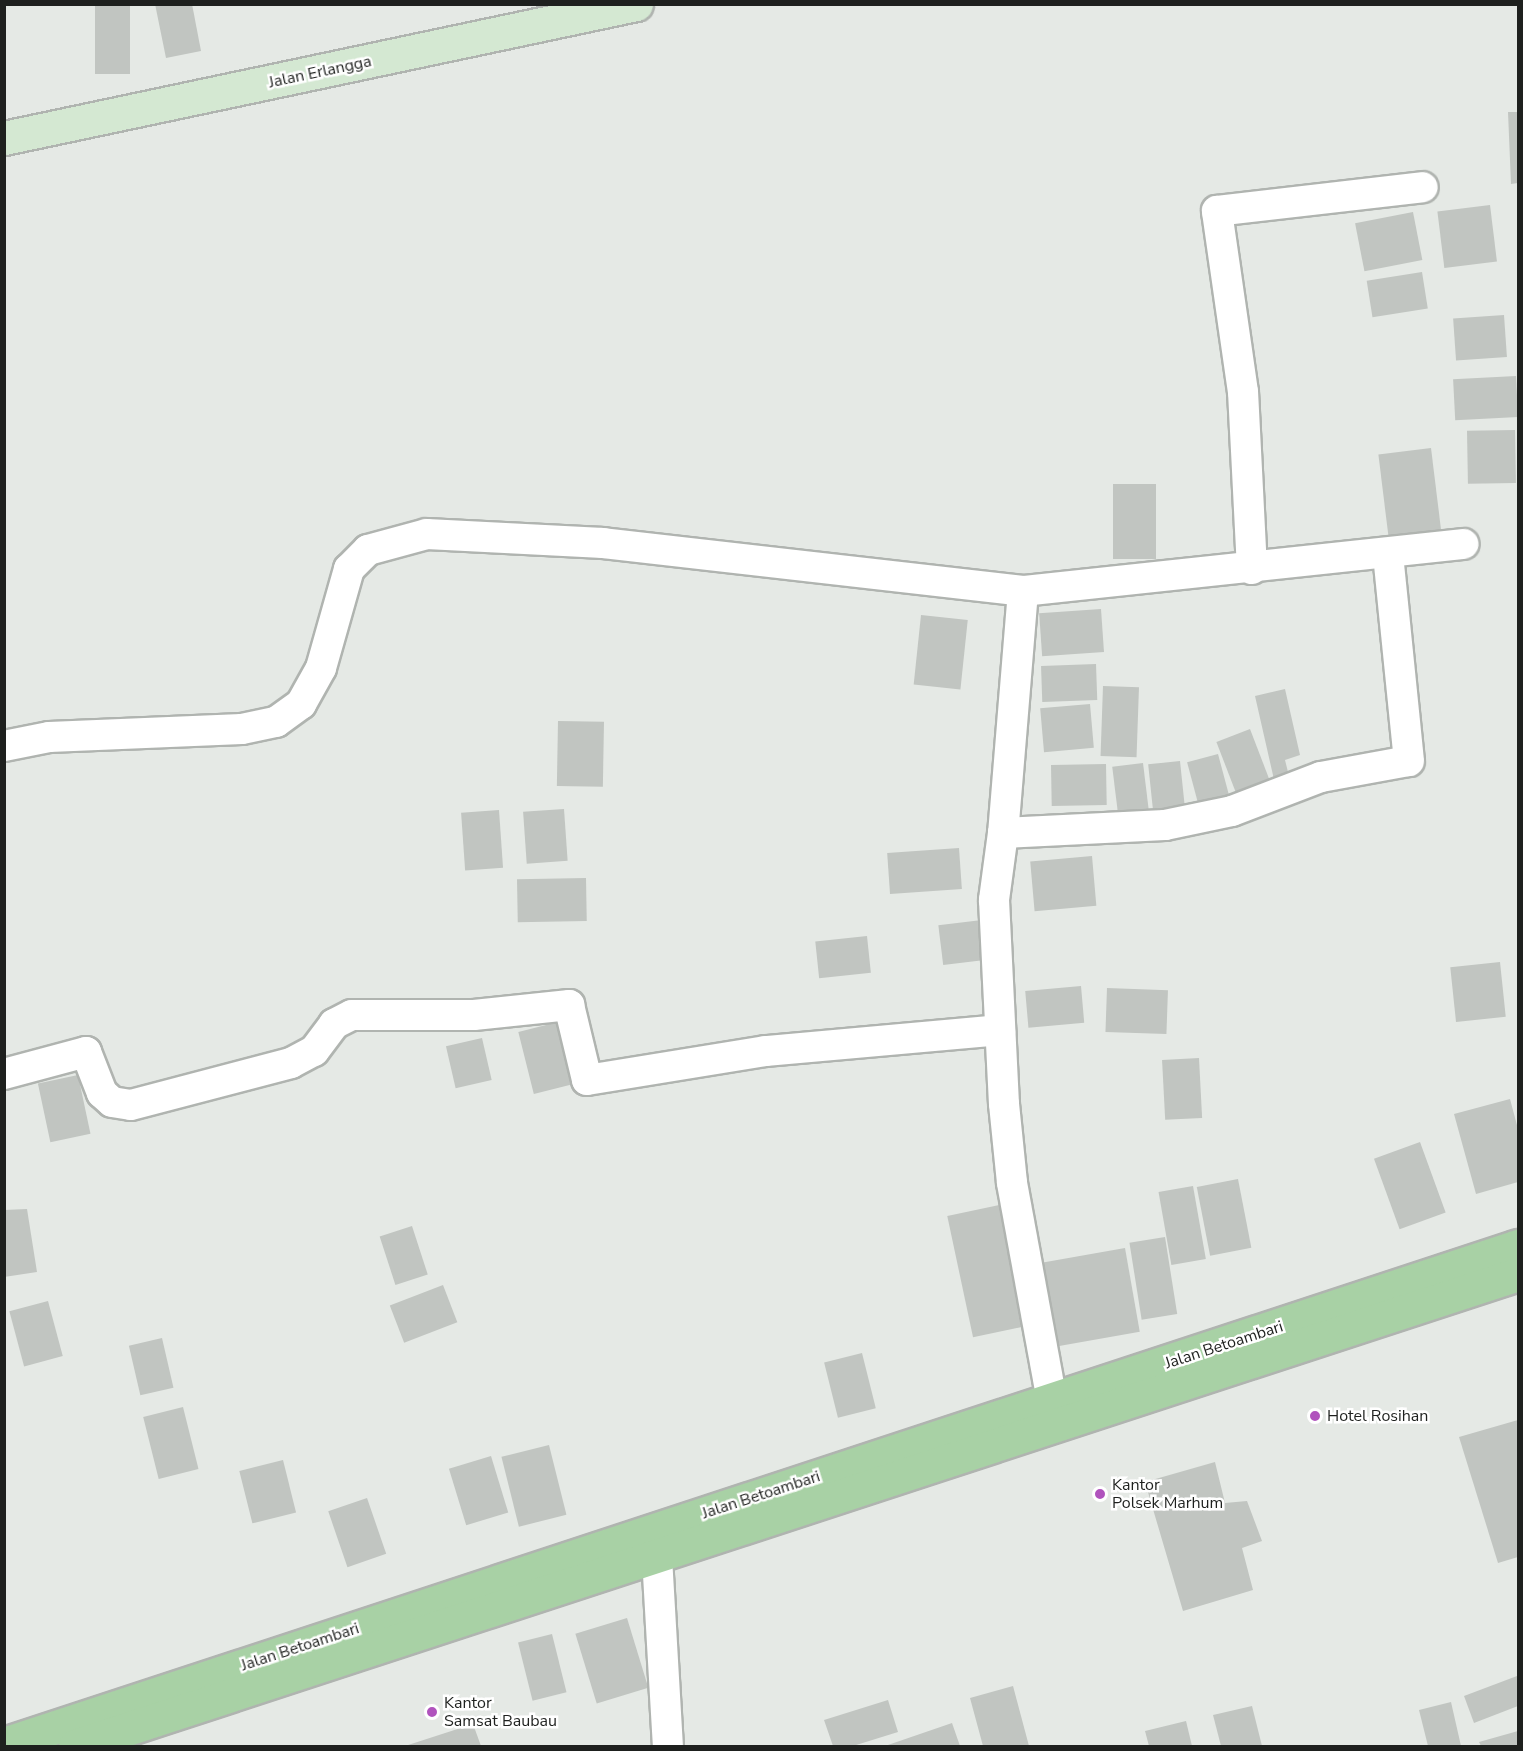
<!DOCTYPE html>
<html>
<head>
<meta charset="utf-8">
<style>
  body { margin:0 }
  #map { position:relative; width:1523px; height:1751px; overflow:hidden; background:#e5e9e5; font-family:"Nunito Sans",sans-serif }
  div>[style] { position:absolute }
  .building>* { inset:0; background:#c1c5c1; transform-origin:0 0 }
  .roads { filter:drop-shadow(2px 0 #b0b4b0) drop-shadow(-2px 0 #b0b4b0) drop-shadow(0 2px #b0b4b0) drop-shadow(0 -2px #b0b4b0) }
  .street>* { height:30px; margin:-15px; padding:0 15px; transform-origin:15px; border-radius:15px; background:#fff }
  .secondary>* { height:33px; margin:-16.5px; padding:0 16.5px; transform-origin:16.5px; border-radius:16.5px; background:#d4e8d2 }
  .primary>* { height:33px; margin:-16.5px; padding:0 16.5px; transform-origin:16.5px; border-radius:16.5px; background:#a8d1a5 }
  .dots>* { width:16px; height:16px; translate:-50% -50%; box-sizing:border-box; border:3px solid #fff; border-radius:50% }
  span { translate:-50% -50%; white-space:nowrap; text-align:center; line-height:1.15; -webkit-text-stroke:5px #fff; paint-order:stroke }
  .street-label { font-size:16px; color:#1e201e }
  .poi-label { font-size:16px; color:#1e201e }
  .left { translate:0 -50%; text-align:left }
  .frame { position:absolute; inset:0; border:6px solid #1e201e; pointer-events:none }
</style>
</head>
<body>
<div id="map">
  <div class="building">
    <i style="left:95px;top:4px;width:35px;height:70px"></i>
    <i style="clip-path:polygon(155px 4px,192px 4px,201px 51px,166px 58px)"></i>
    <i style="clip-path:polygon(1508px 112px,1518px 112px,1518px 183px,1511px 184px)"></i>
    <i style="left:1490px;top:205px;width:57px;height:53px;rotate:83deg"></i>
    <i style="left:1413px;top:212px;width:49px;height:59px;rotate:79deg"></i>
    <i style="left:1422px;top:272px;width:37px;height:56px;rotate:81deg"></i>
    <i style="left:1504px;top:315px;width:42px;height:51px;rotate:86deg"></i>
    <i style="left:1516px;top:376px;width:41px;height:63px;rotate:87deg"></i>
    <i style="left:1515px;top:430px;width:53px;height:48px;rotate:89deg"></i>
    <i style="left:1431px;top:448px;width:89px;height:53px;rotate:83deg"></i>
    <i style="left:1113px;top:484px;width:43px;height:75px"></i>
    <i style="left:1101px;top:609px;width:43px;height:62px;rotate:86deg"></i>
    <i style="left:921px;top:615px;width:47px;height:70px;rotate:6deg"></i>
    <i style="left:1096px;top:664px;width:36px;height:55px;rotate:88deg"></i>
    <i style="left:1103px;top:686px;width:36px;height:70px;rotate:2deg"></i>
    <i style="clip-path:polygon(1285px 689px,1300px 755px,1285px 760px,1290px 780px,1275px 784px,1255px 696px)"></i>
    <i style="left:1090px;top:704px;width:44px;height:50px;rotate:85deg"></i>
    <i style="left:558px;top:721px;width:46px;height:65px;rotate:1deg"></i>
    <i style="left:1250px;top:729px;width:58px;height:36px;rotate:69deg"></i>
    <i style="left:1218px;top:754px;width:46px;height:32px;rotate:75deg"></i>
    <i style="left:1180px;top:761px;width:48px;height:32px;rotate:84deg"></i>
    <i style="left:1143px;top:763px;width:50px;height:31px;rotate:83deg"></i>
    <i style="left:1106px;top:764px;width:41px;height:55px;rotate:89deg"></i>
    <i style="left:564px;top:809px;width:52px;height:41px;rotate:86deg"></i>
    <i style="left:499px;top:810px;width:58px;height:38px;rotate:86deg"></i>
    <i style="left:959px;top:848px;width:41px;height:72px;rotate:86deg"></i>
    <i style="left:1092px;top:856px;width:50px;height:62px;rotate:85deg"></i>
    <i style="left:586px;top:878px;width:43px;height:69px;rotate:89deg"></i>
    <i style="left:982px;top:920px;width:40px;height:44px;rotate:83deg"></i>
    <i style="left:867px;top:936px;width:37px;height:52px;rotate:84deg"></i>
    <i style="left:1500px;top:962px;width:55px;height:50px;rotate:84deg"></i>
    <i style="left:1081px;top:986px;width:37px;height:56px;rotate:85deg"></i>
    <i style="left:1107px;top:988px;width:61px;height:44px;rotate:2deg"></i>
    <i style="left:562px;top:1021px;width:64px;height:45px;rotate:76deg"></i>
    <i style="left:482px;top:1038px;width:43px;height:37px;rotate:77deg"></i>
    <i style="left:1199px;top:1058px;width:60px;height:37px;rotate:87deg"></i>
    <i style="left:78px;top:1075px;width:60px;height:41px;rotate:78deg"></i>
    <i style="clip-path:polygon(1510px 1099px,1518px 1129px,1518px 1182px,1476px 1194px,1454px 1114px)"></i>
    <i style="left:1420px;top:1142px;width:75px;height:49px;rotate:70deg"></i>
    <i style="left:1238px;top:1179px;width:70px;height:42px;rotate:79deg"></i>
    <i style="left:1193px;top:1186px;width:74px;height:35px;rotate:80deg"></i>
    <i style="left:1004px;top:1204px;width:124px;height:58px;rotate:78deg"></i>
    <i style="clip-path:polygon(27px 1209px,37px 1272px,4px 1277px,4px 1210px)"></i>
    <i style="left:412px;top:1226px;width:51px;height:34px;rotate:72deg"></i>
    <i style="left:1165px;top:1237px;width:78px;height:36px;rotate:81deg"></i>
    <i style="left:1125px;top:1248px;width:85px;height:89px;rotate:80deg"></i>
    <i style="left:443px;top:1285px;width:40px;height:57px;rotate:69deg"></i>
    <i style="left:48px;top:1301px;width:57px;height:40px;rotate:75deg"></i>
    <i style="left:162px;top:1338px;width:51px;height:34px;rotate:77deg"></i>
    <i style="left:862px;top:1353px;width:57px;height:39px;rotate:76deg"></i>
    <i style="left:183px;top:1407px;width:64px;height:41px;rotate:76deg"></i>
    <i style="clip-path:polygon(1518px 1420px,1518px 1557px,1498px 1563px,1459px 1437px)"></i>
    <i style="left:549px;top:1445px;width:72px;height:49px;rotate:76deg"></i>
    <i style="left:491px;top:1456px;width:59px;height:44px;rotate:73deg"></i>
    <i style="left:283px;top:1460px;width:54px;height:45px;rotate:76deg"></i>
    <i style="clip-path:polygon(1215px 1462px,1225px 1503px,1247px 1501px,1262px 1541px,1242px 1548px,1253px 1590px,1183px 1611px,1145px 1482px)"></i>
    <i style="left:367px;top:1498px;width:59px;height:41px;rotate:71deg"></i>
    <i style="left:627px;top:1618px;width:73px;height:54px;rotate:73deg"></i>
    <i style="left:552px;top:1634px;width:60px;height:35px;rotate:76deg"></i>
    <i style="clip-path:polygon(1517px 1676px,1518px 1706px,1474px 1723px,1464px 1696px)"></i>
    <i style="clip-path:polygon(1013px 1686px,1029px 1746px,983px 1746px,970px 1698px)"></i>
    <i style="clip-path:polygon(888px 1700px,898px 1732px,853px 1746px,833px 1746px,824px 1720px)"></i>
    <i style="clip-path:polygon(1451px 1702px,1461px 1746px,1428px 1746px,1419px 1710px)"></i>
    <i style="clip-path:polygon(1252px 1706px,1262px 1746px,1221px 1746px,1213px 1715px)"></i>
    <i style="clip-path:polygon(1186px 1721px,1192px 1746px,1149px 1746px,1145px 1731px)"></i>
    <i style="clip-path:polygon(952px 1723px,960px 1746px,885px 1746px)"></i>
    <i style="clip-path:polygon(473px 1724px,481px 1746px,405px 1746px)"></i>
    <i style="clip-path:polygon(1518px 1731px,1518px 1746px,1481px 1746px,1479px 1742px)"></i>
  </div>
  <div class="roads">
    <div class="street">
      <i style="left:1252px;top:569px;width:177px;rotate:-92.9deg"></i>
      <i style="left:1243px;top:392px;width:183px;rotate:-98.2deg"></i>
      <i style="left:1217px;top:211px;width:207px;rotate:-6.6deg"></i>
      <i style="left:1023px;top:591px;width:443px;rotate:-6.1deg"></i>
      <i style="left:4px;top:746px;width:46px;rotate:-11.3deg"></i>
      <i style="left:49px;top:737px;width:193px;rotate:-2.4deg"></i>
      <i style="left:242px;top:729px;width:35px;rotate:-12deg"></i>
      <i style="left:276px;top:722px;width:31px;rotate:-36deg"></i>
      <i style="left:301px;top:704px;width:41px;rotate:-60.9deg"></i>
      <i style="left:321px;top:668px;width:103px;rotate:-74.2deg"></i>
      <i style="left:349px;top:569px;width:27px;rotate:-45deg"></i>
      <i style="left:368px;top:550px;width:61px;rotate:-15.2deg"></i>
      <i style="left:427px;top:534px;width:176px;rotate:2.9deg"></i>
      <i style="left:603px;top:543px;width:423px;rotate:6.5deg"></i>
      <i style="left:1023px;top:591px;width:243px;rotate:94.7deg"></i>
      <i style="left:1003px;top:833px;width:68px;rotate:97.7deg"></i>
      <i style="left:994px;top:900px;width:204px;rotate:87.2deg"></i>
      <i style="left:1004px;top:1104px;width:79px;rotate:84.2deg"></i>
      <i style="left:1012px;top:1183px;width:223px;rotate:79.6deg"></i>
      <i style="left:1003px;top:833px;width:162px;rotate:-2.8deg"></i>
      <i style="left:1165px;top:825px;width:68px;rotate:-11.8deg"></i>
      <i style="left:1232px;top:811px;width:95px;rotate:-20.9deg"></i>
      <i style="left:1321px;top:777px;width:89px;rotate:-10.3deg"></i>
      <i style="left:1409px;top:761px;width:209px;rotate:-95.8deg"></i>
      <i style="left:4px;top:1074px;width:85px;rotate:-15deg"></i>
      <i style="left:86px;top:1052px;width:44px;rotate:68.7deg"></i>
      <i style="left:102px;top:1093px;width:13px;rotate:42deg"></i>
      <i style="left:112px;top:1102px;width:19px;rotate:9deg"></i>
      <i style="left:131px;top:1105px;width:165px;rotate:-14.7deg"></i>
      <i style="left:291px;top:1063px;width:26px;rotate:-28deg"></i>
      <i style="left:314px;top:1051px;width:34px;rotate:-53deg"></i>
      <i style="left:334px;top:1024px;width:20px;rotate:-27deg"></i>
      <i style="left:352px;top:1015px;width:122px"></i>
      <i style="left:474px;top:1015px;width:96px;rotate:-6deg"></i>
      <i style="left:569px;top:1005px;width:77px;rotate:76.5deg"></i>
      <i style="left:587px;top:1080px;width:181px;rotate:-9.2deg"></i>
      <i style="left:766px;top:1051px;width:235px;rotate:-5.1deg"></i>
      <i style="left:657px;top:1557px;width:189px;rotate:86.7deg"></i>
    </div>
    <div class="secondary">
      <i style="left:4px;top:138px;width:646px;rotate:-11.97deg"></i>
    </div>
    <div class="primary">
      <i style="left:4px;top:1744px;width:1594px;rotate:-18.21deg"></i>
      <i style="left:75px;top:1746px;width:1518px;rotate:-18.11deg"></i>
    </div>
  </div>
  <div class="dots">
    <i style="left:1315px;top:1416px;background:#b053bd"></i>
    <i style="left:1100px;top:1494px;background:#b053bd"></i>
    <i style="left:432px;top:1712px;background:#b053bd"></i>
  </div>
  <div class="street-label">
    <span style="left:320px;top:72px;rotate:-12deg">Jalan Erlangga</span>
    <span style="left:1224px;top:1345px;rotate:-18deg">Jalan Betoambari</span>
    <span style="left:761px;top:1495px;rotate:-18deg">Jalan Betoambari</span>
    <span style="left:300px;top:1647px;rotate:-18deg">Jalan Betoambari</span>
  </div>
  <div class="poi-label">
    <span class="left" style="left:1327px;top:1416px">Hotel Rosihan</span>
    <span class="left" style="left:1112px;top:1494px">Kantor<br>Polsek Marhum</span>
    <span class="left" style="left:444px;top:1712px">Kantor<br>Samsat Baubau</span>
  </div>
  <div class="frame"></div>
</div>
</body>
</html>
